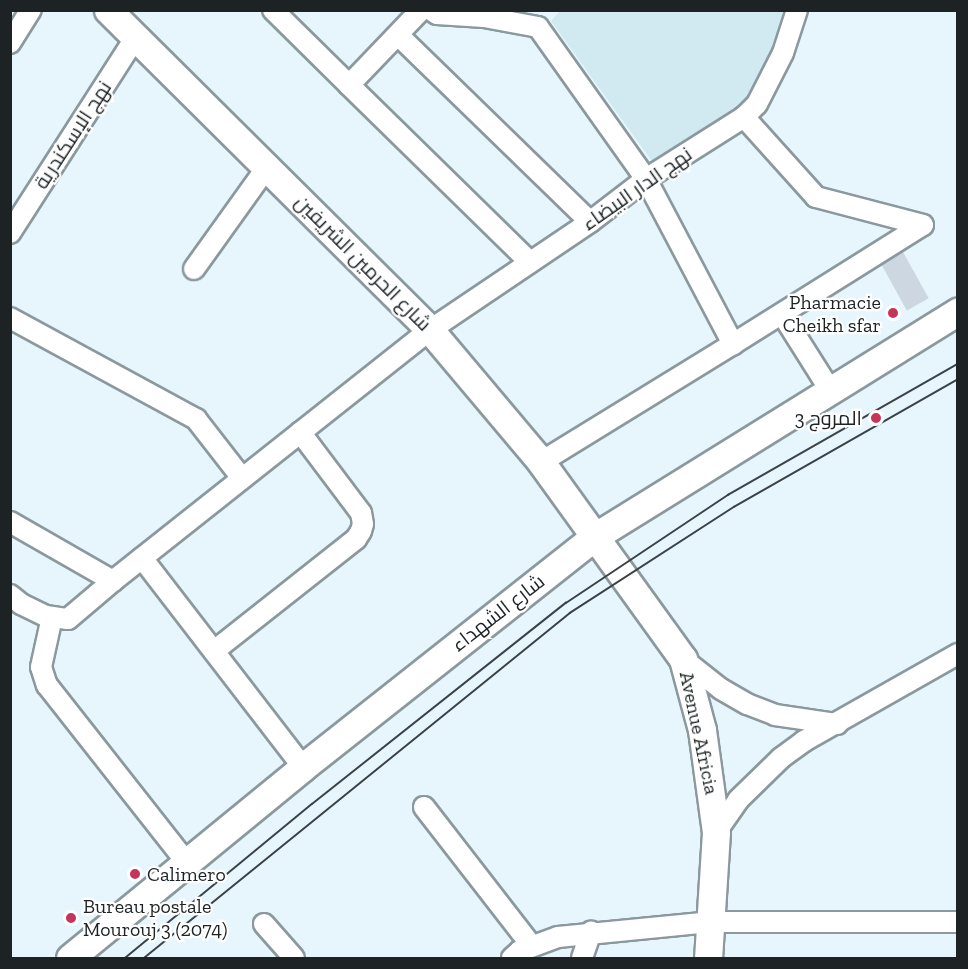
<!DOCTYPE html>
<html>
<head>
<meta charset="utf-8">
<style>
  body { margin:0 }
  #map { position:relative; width:968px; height:969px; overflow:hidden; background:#e6f6fc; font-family:"Zilla Slab",Cairo,serif }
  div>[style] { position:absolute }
  .built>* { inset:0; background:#d1e9f1 }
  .building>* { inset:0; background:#cdd7e2; transform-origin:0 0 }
  .roads { filter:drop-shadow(2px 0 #8b999e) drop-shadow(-2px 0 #8b999e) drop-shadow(0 2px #8b999e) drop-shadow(0 -2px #8b999e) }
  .street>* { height:20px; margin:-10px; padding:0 10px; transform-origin:10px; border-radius:10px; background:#fff }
  .secondary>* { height:27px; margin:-13.5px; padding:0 13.5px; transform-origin:13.5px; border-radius:13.5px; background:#fff }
  .tram>* { height:1.5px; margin:-0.75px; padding:0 0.75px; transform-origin:0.75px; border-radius:0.75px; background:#3b4245 }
  .dots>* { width:16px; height:16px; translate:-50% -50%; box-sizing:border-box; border:3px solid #fff; border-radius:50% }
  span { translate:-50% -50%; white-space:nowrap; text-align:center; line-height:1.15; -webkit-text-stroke:4.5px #fff; paint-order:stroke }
  .street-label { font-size:20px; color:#1d2325 }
  .poi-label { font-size:20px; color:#1d2325 }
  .right { translate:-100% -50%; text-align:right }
  .left { translate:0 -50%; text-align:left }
  .frame { position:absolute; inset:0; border:12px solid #1d2325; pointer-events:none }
</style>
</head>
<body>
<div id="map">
  <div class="built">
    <i style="clip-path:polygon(561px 10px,793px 11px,747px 110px,659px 171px,551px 21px)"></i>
  </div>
  <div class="building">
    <i style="left:903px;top:252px;width:53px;height:25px;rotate:61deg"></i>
  </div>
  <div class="roads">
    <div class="street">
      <i style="left:273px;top:10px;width:107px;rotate:44.6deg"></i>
      <i style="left:421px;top:10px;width:104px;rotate:133.8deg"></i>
      <i style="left:349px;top:85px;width:253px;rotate:44.4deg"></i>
      <i style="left:431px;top:10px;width:7px;rotate:34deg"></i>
      <i style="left:437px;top:14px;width:47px;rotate:3.7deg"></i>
      <i style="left:484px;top:17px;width:55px;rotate:10.5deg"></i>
      <i style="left:538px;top:27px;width:186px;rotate:54.6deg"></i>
      <i style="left:646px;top:179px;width:187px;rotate:62.2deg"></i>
      <i style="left:733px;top:344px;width:225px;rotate:148.4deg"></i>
      <i style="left:398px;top:35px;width:268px;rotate:44.2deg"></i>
      <i style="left:10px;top:43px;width:39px;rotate:-58deg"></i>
      <i style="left:10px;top:233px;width:233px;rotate:-57.3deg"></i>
      <i style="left:194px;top:269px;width:125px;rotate:-54.4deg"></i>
      <i style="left:782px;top:314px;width:90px;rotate:57.7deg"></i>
      <i style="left:10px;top:318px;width:212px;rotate:28.5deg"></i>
      <i style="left:196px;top:419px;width:75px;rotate:52.1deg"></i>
      <i style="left:733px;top:344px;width:224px;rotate:-32.1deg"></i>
      <i style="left:923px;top:225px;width:111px;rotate:-165.3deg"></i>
      <i style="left:816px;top:197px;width:108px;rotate:-132deg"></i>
      <i style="left:10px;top:522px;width:119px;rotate:29.8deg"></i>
      <i style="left:113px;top:581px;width:404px;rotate:-38.4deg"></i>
      <i style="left:430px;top:330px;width:193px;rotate:-34deg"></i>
      <i style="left:590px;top:222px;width:71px;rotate:-37.5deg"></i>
      <i style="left:646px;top:179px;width:116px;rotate:-32.3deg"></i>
      <i style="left:744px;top:117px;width:18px;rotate:-45deg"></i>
      <i style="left:757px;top:104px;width:57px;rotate:-63deg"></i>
      <i style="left:783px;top:53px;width:45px;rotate:-72deg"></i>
      <i style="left:142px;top:558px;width:264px;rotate:52.4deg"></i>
      <i style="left:10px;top:595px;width:14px;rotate:39deg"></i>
      <i style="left:21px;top:604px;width:28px;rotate:26deg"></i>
      <i style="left:46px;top:616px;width:22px;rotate:8deg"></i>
      <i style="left:68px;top:619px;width:59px;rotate:-40.2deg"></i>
      <i style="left:52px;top:617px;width:51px;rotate:102.4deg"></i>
      <i style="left:41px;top:667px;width:19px;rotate:72deg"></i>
      <i style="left:47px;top:685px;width:226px;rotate:51.8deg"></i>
      <i style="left:214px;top:651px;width:181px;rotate:-38.3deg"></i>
      <i style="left:356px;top:539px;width:9px;rotate:-58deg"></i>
      <i style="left:361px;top:531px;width:7px;rotate:-74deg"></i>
      <i style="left:363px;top:524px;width:11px;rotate:-100deg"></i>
      <i style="left:361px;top:513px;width:101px;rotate:-127deg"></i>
      <i style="left:683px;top:659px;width:48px;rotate:38.3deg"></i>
      <i style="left:721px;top:689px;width:30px;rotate:30deg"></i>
      <i style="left:747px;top:704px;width:30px;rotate:21deg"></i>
      <i style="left:775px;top:715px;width:63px;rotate:8.3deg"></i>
      <i style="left:424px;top:807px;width:176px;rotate:52.2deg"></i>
      <i style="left:716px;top:832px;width:39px;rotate:-55deg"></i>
      <i style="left:738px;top:800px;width:60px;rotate:-44.3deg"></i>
      <i style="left:781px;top:758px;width:29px;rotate:-36deg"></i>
      <i style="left:804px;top:741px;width:177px;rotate:-29.5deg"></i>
      <i style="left:264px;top:924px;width:45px;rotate:48.6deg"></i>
      <i style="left:512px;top:958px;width:11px;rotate:-41deg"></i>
      <i style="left:520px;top:951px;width:40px;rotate:-20.2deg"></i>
      <i style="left:558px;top:937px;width:155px;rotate:-5.6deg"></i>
      <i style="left:712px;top:922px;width:246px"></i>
      <i style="left:582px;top:958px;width:28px;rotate:-71deg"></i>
    </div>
    <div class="secondary">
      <i style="left:108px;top:10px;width:454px;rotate:44.8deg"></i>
      <i style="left:430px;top:330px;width:172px;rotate:49.9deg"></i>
      <i style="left:541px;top:462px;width:243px;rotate:54.2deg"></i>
      <i style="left:683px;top:659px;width:73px;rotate:75deg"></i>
      <i style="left:702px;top:730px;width:103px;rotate:82.2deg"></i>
      <i style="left:716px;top:832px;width:126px;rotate:93.6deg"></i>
      <i style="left:70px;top:958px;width:301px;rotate:-39.3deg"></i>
      <i style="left:303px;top:767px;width:371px;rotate:-38.3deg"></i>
      <i style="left:594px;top:537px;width:428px;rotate:-31.8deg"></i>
    </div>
  </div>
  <div class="tram">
    <i style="left:125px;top:958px;width:242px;rotate:-39.5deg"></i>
    <i style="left:312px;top:804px;width:324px;rotate:-38.4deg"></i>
    <i style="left:566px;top:603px;width:195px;rotate:-33.7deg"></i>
    <i style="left:728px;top:495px;width:265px;rotate:-29.7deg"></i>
    <i style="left:144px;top:958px;width:548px;rotate:-39deg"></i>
    <i style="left:570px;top:613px;width:195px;rotate:-32.9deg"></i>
    <i style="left:734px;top:507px;width:258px;rotate:-29.7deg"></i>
  </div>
  <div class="dots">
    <i style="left:893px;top:313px;background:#c5355a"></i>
    <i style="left:876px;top:418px;background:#c5355a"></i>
    <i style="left:135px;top:874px;background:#c5355a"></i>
    <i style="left:71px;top:918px;background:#c5355a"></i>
  </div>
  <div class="street-label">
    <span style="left:73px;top:135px;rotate:-57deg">نهج الإسكندرية</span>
    <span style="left:637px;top:189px;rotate:-35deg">نهج الدار البيضاء</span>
    <span style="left:363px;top:263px;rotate:45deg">شارع الحرمين الشريفين</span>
    <span style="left:498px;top:613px;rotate:-38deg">شارع الشهداء</span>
    <span style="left:699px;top:733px;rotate:78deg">Avenue Africia</span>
  </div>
  <div class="poi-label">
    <span class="right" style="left:881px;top:314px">Pharmacie<br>Cheikh sfar</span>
    <span class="right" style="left:862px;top:418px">المروج 3</span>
    <span class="left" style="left:147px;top:874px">Calimero</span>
    <span class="left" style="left:83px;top:918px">Bureau postale<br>Mourouj 3 (2074)</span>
  </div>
  <div class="frame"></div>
</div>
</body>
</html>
